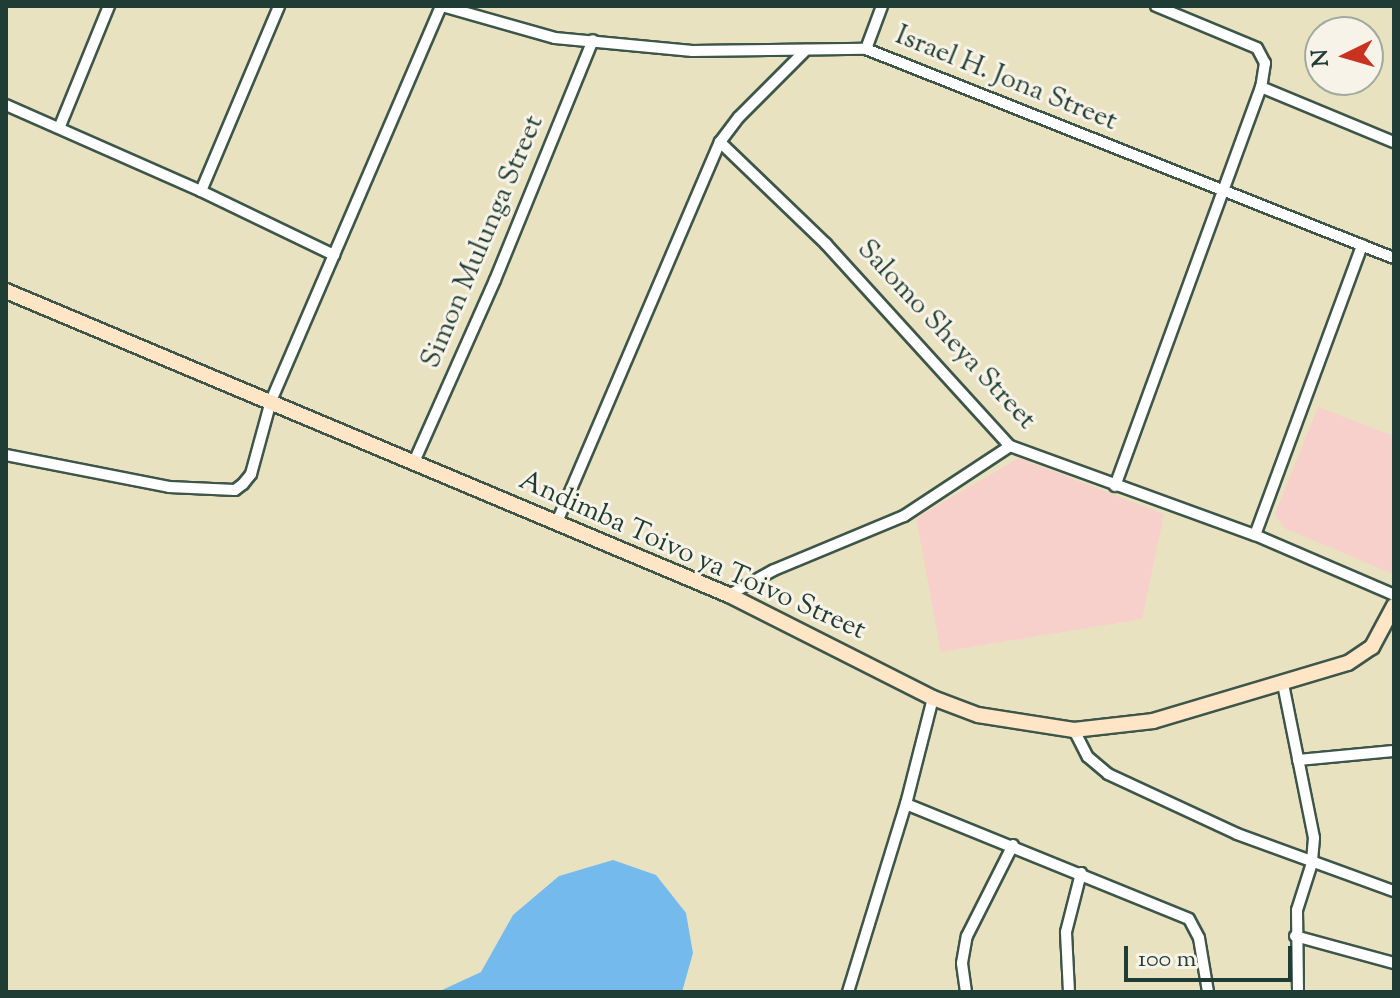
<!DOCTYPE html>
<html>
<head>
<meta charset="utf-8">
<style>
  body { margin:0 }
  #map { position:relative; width:1400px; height:998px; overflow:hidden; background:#e9e2c0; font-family:"Sorts Mill Goudy",serif }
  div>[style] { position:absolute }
  .built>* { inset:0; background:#f7d0cb }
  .water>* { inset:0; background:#75baec }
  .roads { filter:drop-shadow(2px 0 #3d5649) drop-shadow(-2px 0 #3d5649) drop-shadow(0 2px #3d5649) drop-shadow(0 -2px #3d5649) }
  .street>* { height:10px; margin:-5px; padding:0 5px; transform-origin:5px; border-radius:5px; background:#fff }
  .secondary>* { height:14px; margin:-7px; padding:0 7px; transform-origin:7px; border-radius:7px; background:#fde5c5 }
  span { translate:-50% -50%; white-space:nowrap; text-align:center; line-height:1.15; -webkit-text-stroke:6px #f7f3e8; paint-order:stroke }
  .street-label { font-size:28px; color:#1f3d34 }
  .frame { position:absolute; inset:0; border:8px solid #1f3d34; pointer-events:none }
  .north { position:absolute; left:1304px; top:16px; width:80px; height:80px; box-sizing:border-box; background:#f7f3e8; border:2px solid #a1aaa0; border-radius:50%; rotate:265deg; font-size:22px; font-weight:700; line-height:32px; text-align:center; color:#1f3d34 }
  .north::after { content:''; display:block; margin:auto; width:28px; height:36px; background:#c8321e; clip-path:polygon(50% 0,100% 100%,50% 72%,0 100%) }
  .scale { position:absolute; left:1124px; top:946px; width:168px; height:36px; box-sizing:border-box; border:4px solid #1f3d34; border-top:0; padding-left:10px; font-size:24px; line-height:28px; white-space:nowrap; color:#1f3d34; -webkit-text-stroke:6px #f7f3e8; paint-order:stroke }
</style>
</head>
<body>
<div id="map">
  <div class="built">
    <i style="clip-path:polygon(1318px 407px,1394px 436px,1393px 574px,1284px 528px,1275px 514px)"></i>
    <i style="clip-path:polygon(1019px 458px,1164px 514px,1142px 619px,941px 652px,916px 518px)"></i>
  </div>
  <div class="water">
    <i style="clip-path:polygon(613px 860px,656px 875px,686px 913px,693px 953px,682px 992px,396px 992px,440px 991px,481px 972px,513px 915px,559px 876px)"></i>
  </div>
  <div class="roads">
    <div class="street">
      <i style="left:442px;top:6px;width:117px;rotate:15.8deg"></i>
      <i style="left:555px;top:38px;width:138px;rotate:5.4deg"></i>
      <i style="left:692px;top:51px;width:174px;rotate:-0.7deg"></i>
      <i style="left:866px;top:49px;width:568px;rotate:21.6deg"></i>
      <i style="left:1156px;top:6px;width:109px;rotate:22.6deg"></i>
      <i style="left:1257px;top:48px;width:17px;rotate:62deg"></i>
      <i style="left:1265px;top:63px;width:24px;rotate:99deg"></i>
      <i style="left:866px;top:49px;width:46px;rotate:-69.6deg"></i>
      <i style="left:6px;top:105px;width:213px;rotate:23.8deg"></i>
      <i style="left:201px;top:191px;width:148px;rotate:25.7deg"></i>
      <i style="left:60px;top:126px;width:130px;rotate:-67.8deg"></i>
      <i style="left:720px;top:142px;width:147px;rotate:43.9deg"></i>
      <i style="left:826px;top:244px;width:273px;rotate:47.7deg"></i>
      <i style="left:1010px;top:446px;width:261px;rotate:20deg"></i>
      <i style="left:1255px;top:535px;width:151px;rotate:23.3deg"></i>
      <i style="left:201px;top:191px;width:201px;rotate:-67.1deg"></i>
      <i style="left:6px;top:455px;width:166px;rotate:11.1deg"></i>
      <i style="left:169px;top:487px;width:66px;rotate:2.6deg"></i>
      <i style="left:235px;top:490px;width:10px;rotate:-37deg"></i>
      <i style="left:243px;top:484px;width:13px;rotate:-51deg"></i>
      <i style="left:251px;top:474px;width:76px;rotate:-74.7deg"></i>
      <i style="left:271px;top:401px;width:430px;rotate:-66.7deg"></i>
      <i style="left:414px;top:462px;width:199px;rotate:-66deg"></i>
      <i style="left:495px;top:280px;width:259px;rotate:-67.8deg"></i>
      <i style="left:1115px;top:486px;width:425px;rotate:-69.9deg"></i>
      <i style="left:1261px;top:87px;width:144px;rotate:22.5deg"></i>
      <i style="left:557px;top:522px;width:413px;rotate:-66.8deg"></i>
      <i style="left:720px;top:142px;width:31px;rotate:-53deg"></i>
      <i style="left:739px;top:117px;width:95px;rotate:-45deg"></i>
      <i style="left:1255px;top:535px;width:309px;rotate:-69.7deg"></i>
      <i style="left:729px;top:595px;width:51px;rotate:-29.1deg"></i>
      <i style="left:774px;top:570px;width:141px;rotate:-22.6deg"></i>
      <i style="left:904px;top:516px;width:127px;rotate:-33.4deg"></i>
      <i style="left:1283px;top:684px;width:157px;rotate:78.6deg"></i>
      <i style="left:1314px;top:838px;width:25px;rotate:95deg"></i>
      <i style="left:1312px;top:863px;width:49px;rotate:107.7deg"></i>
      <i style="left:1297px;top:910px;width:82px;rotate:89.3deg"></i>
      <i style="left:1074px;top:730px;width:30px;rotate:63deg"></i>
      <i style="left:1088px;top:757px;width:26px;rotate:40deg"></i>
      <i style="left:1108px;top:774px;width:142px;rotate:24.9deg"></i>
      <i style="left:1237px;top:834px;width:167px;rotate:20deg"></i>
      <i style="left:1298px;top:760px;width:96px;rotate:-5.4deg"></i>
      <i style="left:906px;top:804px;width:305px;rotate:22.1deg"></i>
      <i style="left:1189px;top:919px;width:21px;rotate:62deg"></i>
      <i style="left:1199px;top:938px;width:55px;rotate:80.5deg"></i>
      <i style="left:1295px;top:936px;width:103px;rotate:15.3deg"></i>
      <i style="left:848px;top:992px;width:197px;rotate:-72.9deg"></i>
      <i style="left:906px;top:804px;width:109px;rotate:-75.7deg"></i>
      <i style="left:966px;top:992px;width:29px;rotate:-98deg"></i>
      <i style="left:962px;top:963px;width:27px;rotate:-80deg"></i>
      <i style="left:967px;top:936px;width:102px;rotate:-63.2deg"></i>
      <i style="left:1069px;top:992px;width:60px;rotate:-92.9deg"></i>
      <i style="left:1066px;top:932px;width:61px;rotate:-75.7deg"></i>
    </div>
    <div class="secondary">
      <i style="left:6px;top:291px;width:784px;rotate:22.81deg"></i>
      <i style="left:729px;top:595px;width:229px;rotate:26.8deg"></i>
      <i style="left:933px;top:698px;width:48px;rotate:20.7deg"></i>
      <i style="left:978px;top:715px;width:97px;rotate:8.9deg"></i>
      <i style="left:1074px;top:730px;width:80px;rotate:-6.5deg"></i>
      <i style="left:1153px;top:721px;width:203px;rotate:-16.6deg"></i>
      <i style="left:1348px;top:663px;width:29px;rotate:-34deg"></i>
      <i style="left:1372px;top:647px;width:47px;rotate:-61.8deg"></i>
    </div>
  </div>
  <div class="street-label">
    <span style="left:1006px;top:79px;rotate:22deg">Israel H. Jona Street</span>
    <span style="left:483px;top:242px;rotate:-67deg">Simon Mulunga Street</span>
    <span style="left:946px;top:335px;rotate:47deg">Salomo Sheya Street</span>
    <span style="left:692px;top:556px;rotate:24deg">Andimba Toivo ya Toivo Street</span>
  </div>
  <div class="frame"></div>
  <div class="north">N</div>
  <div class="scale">100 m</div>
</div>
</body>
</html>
